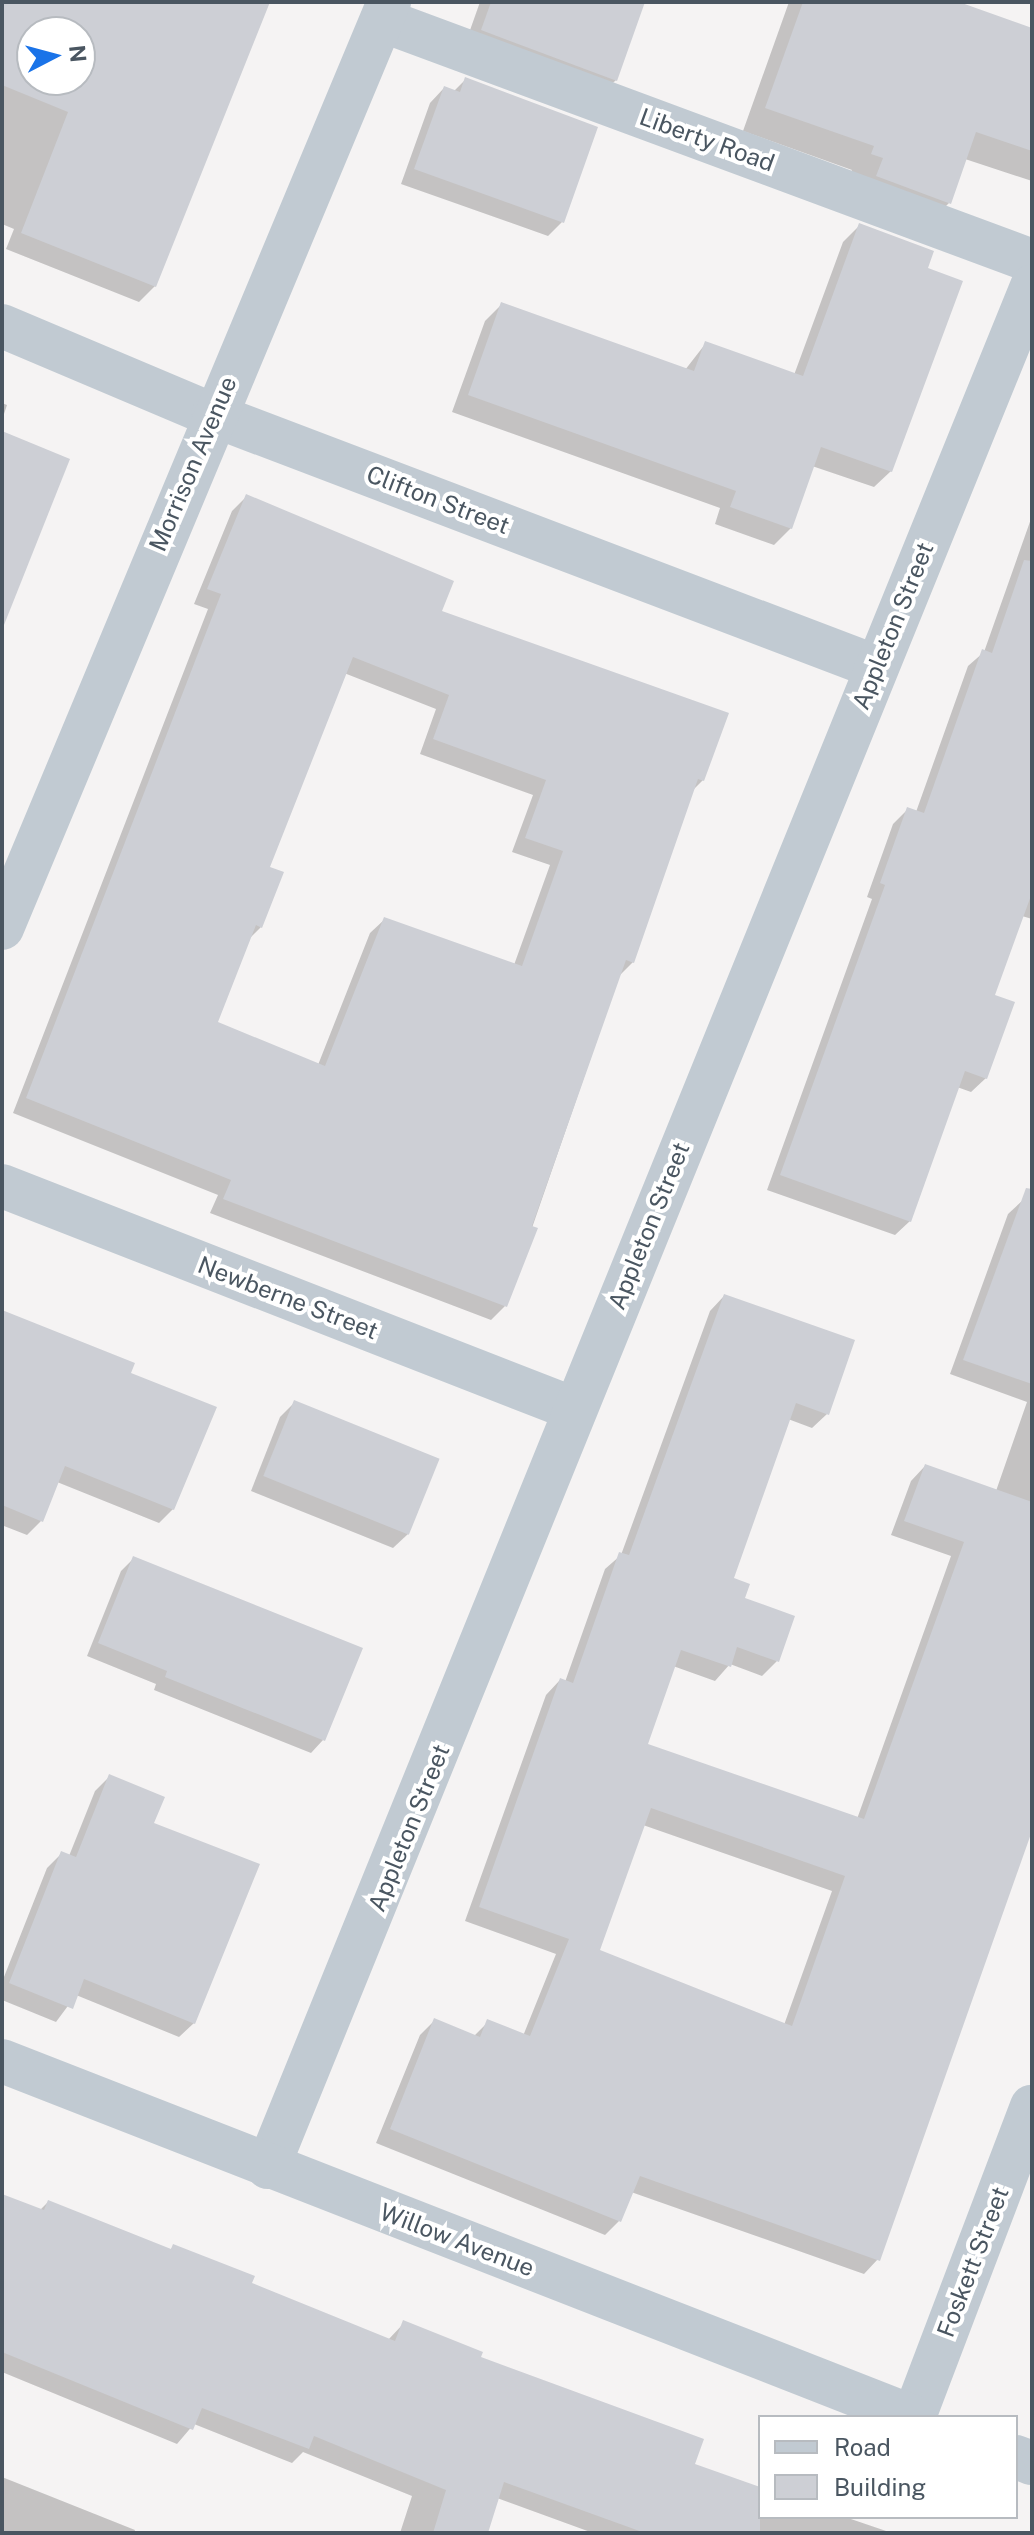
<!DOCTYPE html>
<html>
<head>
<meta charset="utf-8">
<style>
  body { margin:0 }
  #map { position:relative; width:1034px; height:2535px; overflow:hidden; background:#f5f3f3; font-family:"Public Sans",sans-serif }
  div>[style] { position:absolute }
  .shadow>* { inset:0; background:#0003 }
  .building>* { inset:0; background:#cdcfd5; transform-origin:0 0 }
  .minor>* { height:44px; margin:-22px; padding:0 22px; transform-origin:22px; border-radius:22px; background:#c1cad2 }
  .tertiary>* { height:44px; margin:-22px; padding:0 22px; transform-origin:22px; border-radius:22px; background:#c1cad2 }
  span { translate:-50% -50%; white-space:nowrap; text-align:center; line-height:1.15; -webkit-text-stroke:8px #fff; paint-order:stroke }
  .street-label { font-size:24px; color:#4a5661 }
  .frame { position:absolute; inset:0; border:4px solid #4a5661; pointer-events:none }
  .legend { position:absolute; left:758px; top:2415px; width:260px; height:104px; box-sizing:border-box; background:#fff; border:2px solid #b7bbc0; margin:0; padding:10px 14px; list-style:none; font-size:24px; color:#4a5661 }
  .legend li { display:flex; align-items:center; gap:16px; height:40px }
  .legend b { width:40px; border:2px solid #b7bbc0 }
  .north { position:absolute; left:16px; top:16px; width:80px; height:80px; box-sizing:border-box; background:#fff; border:2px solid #b7bbc0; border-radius:50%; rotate:84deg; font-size:22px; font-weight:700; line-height:32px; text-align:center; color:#4a5661 }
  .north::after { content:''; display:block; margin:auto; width:28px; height:36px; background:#1a73e8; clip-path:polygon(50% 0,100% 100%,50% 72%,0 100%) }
</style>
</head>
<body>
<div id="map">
  <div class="shadow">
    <i style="clip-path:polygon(evenodd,2px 2px,268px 2px,155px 286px,139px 302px,6px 249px,14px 229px,2px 224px,2px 2px,32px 32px,80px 32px,80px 80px,32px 80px,32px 32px)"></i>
    <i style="clip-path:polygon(480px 2px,630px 2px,616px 80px,596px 99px,463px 50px)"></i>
    <i style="clip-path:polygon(789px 2px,953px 2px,1032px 30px,1032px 181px,965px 159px,949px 203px,925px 227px,849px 177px,852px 170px,743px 131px)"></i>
    <i style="clip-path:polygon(465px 80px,562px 222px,548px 236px,401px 184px,430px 103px,444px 88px,453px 92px)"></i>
    <i style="clip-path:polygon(859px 226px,926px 269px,891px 471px,874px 487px,812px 466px,791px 528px,774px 545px,715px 524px,720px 508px,452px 412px,485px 321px,501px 305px,685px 370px,706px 343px,794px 375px,843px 242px)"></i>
    <i style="clip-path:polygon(2px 403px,7px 405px,2px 420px)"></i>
    <i style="clip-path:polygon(evenodd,246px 497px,703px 780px,692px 791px,633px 962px,619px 976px,505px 1306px,491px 1320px,210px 1213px,218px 1195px,13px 1113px,208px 609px,194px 604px,232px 511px,246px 497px,344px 673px,436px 709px,420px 754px,533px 795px,512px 852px,550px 865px,514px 965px,385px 919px,370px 933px,318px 1065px,215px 1023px,248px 940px,261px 927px,267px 868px,344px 673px)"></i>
    <i style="clip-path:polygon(1032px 516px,1032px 919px,1022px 916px,993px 996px,986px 1078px,971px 1092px,957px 1087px,910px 1221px,895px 1235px,767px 1190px,872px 899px,867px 897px,893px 824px,908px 809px,916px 812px,968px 666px,984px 652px)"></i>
    <i style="clip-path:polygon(evenodd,1023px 1200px,1032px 1203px,1032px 1825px,878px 2259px,864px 2274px,631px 2192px,619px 2221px,605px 2235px,376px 2143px,420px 2035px,434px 2021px,473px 2037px,488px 2022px,523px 2036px,556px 1954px,465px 1921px,546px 1695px,560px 1680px,565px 1682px,605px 1569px,621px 1555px,710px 1311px,724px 1296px,827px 1414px,812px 1428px,788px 1419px,731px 1580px,777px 1661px,762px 1676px,730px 1664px,715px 1681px,673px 1666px,645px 1745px,857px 1819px,951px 1556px,891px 1535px,911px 1481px,925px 1466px,996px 1491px,1027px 1402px,950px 1374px,1008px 1214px,1023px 1200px,643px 1825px,832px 1891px,784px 2025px,598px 1951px,643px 1825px)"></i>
    <i style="clip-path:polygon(2px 1312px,129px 1374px,173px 1509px,159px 1523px,57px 1482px,41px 1521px,27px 1535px,4px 1526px,2px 1532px)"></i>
    <i style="clip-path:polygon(294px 1403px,408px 1534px,393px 1548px,251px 1491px,280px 1417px)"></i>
    <i style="clip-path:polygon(134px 1558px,323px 1740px,311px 1753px,154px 1690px,156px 1684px,87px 1656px,121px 1571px)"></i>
    <i style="clip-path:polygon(110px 1776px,152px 1824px,194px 2023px,179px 2037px,76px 1995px,56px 2022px,2px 2000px,2px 1982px,47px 1868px,62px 1853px,69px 1856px,95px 1791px)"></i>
    <i style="clip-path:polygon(2px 2196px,39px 2211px,48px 2202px,169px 2251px,174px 2246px,250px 2284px,388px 2340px,404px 2323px,692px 2465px,760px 2488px,760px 2517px,845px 2517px,892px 2533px,593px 2533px,497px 2498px,486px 2533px,400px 2533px,412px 2496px,303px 2452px,292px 2463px,194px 2424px,177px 2444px,2px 2372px)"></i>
    <i style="clip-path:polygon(2px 2477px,135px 2530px,134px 2533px,2px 2533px)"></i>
  </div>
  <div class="building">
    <i style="clip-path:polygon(evenodd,2px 2px,270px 2px,156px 287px,21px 233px,68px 112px,2px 85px,2px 2px,32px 32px,80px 32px,80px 80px,32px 80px,32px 32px)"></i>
    <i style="clip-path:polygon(491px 2px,645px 2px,617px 81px,481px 30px)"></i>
    <i style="clip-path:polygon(803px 2px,959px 2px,1032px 28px,1032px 151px,976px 132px,951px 204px,876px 176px,883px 158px,871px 154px,874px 146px,765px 108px)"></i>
    <i style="clip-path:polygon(465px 77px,598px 127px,564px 223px,414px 169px,444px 86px,460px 92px)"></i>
    <i style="clip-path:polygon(859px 223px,934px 251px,928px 268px,963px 281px,892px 472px,821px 447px,792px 529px,730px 507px,736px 491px,468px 395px,501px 302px,694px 371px,705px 341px,803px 376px)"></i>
    <i style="clip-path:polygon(2px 431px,70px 459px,4px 625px,2px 625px)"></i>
    <i style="clip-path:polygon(evenodd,246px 494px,454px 581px,442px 611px,729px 713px,704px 781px,698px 779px,634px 963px,626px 960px,532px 1226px,538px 1228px,507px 1307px,223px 1199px,231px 1180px,26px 1098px,221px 594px,207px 589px,246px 494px,353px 657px,449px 695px,433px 739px,546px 780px,525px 838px,563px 851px,522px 966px,384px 917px,325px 1066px,218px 1022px,256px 925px,262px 928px,284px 872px,270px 867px,353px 657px)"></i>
    <i style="clip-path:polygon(1024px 560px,1032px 561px,1032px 893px,995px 995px,1015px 1002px,987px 1079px,965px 1071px,911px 1222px,780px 1175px,885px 885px,880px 883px,907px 807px,924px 813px,982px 649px,992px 653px)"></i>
    <i style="clip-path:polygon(1026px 1188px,1032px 1189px,1032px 1384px,963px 1360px)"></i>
    <i style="clip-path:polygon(evenodd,724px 1294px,855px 1340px,829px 1415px,796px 1403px,734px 1578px,750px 1584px,745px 1598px,795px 1616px,779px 1662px,737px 1647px,731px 1667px,681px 1650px,648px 1744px,864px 1819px,964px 1542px,904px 1521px,925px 1464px,1032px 1502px,1032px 1831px,880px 2261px,640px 2176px,621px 2222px,390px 2129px,434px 2018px,480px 2037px,487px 2019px,530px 2036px,569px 1939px,479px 1907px,560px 1678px,573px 1683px,619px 1552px,629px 1555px,724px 1294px,651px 1808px,845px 1876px,792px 2026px,600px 1950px,651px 1808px)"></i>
    <i style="clip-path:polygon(2px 1310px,135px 1363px,131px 1373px,217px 1407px,174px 1510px,65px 1466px,43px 1522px,2px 1505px)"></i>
    <i style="left:294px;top:1400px;width:157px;height:82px;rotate:22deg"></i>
    <i style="clip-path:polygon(133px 1556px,363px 1648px,325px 1741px,165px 1677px,167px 1671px,98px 1643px)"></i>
    <i style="clip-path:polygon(109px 1774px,165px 1797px,154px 1823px,260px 1864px,195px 2024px,84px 1979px,73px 2009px,9px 1983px,61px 1851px,76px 1857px)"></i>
    <i style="clip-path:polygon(2px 2194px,44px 2210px,48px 2200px,171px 2249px,173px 2244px,255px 2276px,252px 2283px,395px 2341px,403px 2320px,483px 2352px,481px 2357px,704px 2439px,695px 2464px,760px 2487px,760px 2533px,645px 2533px,504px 2482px,488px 2533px,433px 2533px,446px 2490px,314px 2436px,309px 2449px,202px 2408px,193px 2430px,2px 2352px)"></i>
  </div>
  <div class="minor">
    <i style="left:382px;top:20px;width:693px;rotate:20.34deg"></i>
    <i style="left:2px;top:326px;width:229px;rotate:22.9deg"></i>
    <i style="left:213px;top:415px;width:709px;rotate:20.81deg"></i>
    <i style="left:2px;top:1186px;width:614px;rotate:21.3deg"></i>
    <i style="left:268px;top:2167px;width:2030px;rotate:-67.89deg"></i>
    <i style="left:914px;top:2417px;width:332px;rotate:-69.2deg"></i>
  </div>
  <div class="tertiary">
    <i style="left:2px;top:928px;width:1004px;rotate:-67.32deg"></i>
    <i style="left:2px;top:2061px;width:978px;rotate:21.34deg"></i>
    <i style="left:1016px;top:2457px;width:17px;rotate:21deg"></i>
  </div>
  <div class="street-label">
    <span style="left:707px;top:140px;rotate:20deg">Liberty Road</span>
    <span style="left:193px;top:464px;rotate:-67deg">Morrison Avenue</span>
    <span style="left:438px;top:500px;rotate:21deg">Clifton Street</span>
    <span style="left:893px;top:626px;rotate:-68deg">Appleton Street</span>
    <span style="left:649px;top:1226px;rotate:-68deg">Appleton Street</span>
    <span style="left:288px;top:1298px;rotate:21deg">Newberne Street</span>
    <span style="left:409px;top:1828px;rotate:-68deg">Appleton Street</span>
    <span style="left:457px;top:2240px;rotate:21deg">Willow Avenue</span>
    <span style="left:973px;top:2262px;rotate:-69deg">Foskett Street</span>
  </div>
  <div class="frame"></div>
  <ul class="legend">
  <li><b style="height:10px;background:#c1cad2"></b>Road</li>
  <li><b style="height:22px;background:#cdcfd5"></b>Building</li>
  </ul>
  <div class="north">N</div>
</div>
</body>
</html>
